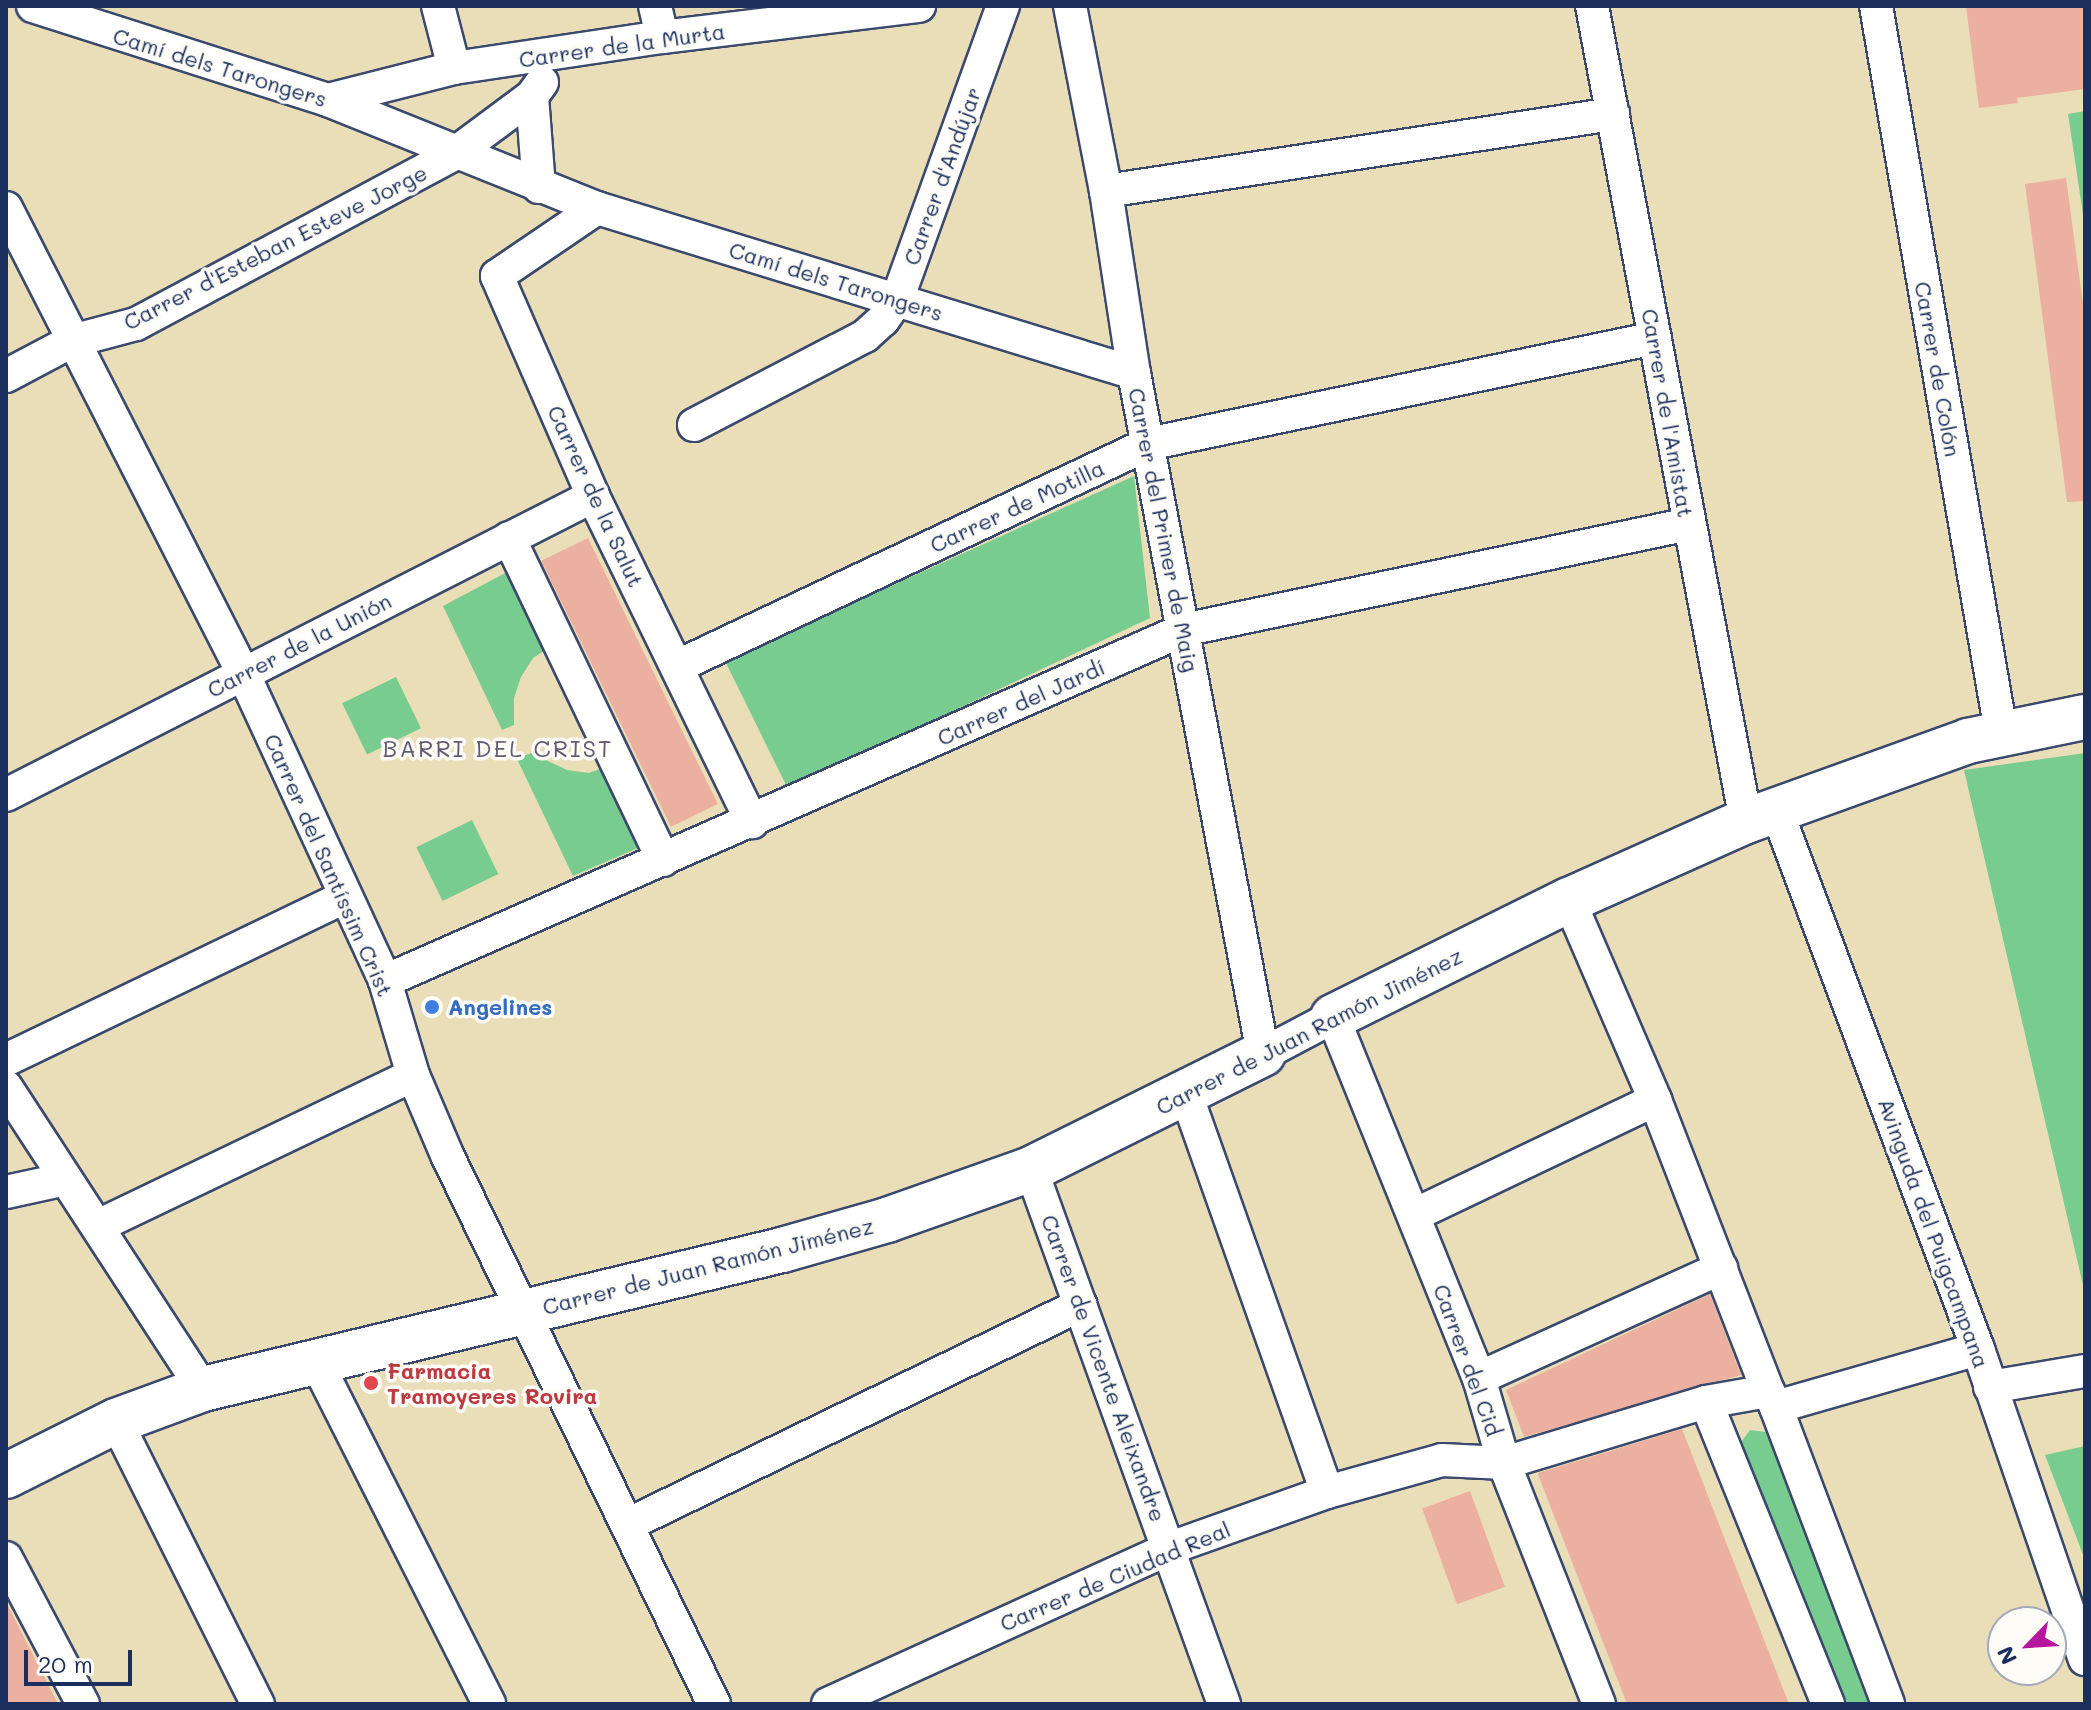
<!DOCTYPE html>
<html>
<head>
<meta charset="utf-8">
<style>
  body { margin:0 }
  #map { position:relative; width:2091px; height:1710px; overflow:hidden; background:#eadeb9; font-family:Mali,sans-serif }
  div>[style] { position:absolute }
  .green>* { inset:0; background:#79cc8f; transform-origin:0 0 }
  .building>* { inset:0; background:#ebb09f; transform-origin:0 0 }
  .roads { filter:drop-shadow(2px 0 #3a496c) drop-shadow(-2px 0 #3a496c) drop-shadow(0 2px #3a496c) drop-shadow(0 -2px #3a496c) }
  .street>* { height:32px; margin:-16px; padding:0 16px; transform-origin:16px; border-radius:16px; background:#fff }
  .secondary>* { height:44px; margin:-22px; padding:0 22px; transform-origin:22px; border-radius:22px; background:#fff }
  .dots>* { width:22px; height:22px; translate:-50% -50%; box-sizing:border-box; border:4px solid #fdfcf7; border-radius:50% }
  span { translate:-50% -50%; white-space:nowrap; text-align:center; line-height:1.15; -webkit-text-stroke:7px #fdfcf7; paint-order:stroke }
  .street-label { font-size:22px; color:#1b2f5e }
  .shop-label { font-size:22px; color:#366cbe; font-weight:700 }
  .left { translate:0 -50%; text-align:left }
  .health-label { font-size:22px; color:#be3a42; font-weight:700 }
  .neighbourhood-label { font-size:24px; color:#645c75; letter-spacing:2px }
  .frame { position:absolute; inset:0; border:8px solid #1b2f5e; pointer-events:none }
  .north { position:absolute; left:1987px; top:1606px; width:80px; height:80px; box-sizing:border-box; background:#fdfcf7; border:2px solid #a3aaba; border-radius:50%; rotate:245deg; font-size:22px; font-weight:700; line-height:32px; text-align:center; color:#1b2f5e }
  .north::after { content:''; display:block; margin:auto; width:28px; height:36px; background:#b5179e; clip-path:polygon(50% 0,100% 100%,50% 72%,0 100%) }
  .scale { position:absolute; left:24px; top:1650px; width:108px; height:36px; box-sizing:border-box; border:4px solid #1b2f5e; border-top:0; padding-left:10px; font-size:24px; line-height:28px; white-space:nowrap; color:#1b2f5e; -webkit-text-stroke:6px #fdfcf7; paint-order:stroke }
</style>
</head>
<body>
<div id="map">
  <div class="green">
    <i style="clip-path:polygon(2085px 111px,2085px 228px,2068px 114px)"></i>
    <i style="clip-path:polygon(1134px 476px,1150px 618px,788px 789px,725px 661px)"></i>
    <i style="clip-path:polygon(513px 569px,550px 647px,533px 658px,521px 677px,514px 698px,514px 725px,502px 730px,443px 606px)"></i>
    <i style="left:396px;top:677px;width:57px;height:60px;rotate:64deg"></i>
    <i style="clip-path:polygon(531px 753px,567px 770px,589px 773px,608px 766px,645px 845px,573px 876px,517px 759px)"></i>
    <i style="clip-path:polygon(2085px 753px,2085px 1294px,1964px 770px)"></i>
    <i style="left:472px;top:820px;width:60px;height:62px;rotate:64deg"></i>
    <i style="clip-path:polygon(1750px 1430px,1766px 1432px,1773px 1443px,1877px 1704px,1840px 1704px,1741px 1455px,1742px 1441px)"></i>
    <i style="clip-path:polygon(2085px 1446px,2085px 1560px,2045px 1455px)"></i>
  </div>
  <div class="building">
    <i style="clip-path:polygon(1966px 6px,2085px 6px,2085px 89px,2017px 98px,2018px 103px,1979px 108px)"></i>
    <i style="clip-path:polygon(2066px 178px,2085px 319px,2085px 501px,2067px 502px,2025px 184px)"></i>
    <i style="left:588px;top:538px;width:296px;height:52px;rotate:64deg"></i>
    <i style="clip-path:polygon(1710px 1294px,1741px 1375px,1524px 1437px,1506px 1390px)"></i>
    <i style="clip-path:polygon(1682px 1429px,1789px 1704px,1627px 1704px,1539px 1477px,1538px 1473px)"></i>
    <i style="left:1470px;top:1491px;width:102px;height:51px;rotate:70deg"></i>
    <i style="clip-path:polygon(6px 1602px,58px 1704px,6px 1704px)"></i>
  </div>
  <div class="roads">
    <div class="street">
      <i style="left:33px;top:6px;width:310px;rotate:17.7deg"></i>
      <i style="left:328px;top:100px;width:290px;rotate:21.9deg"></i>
      <i style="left:597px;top:208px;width:562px;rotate:17.08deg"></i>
      <i style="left:438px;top:6px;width:64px;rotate:75.5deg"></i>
      <i style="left:655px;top:6px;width:32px;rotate:77deg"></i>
      <i style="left:1070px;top:6px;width:188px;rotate:79deg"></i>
      <i style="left:1106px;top:191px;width:184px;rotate:81.3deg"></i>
      <i style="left:1134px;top:373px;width:693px;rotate:79.27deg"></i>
      <i style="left:1263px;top:1054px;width:79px;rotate:-27.9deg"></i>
      <i style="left:1333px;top:1017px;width:389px;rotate:68deg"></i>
      <i style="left:1479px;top:1378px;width:89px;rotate:73.6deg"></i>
      <i style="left:1504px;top:1463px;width:259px;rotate:68.5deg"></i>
      <i style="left:1592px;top:6px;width:829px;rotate:79.3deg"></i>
      <i style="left:1876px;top:6px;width:737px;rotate:80.23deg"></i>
      <i style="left:328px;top:100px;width:130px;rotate:-14.3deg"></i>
      <i style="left:454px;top:68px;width:210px;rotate:-8.5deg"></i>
      <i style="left:662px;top:37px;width:259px;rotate:-6.9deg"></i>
      <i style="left:539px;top:187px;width:91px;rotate:-94.4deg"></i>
      <i style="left:532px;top:96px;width:17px;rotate:-54deg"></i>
      <i style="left:1106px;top:191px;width:513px;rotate:-8.64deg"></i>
      <i style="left:6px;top:208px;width:522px;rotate:62.99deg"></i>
      <i style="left:243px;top:673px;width:339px;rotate:65.2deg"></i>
      <i style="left:385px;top:981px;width:98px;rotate:73.4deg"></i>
      <i style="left:413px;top:1075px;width:89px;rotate:66.9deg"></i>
      <i style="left:448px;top:1157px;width:608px;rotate:64.07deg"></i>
      <i style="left:597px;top:208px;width:121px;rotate:145.8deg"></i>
      <i style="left:497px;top:276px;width:240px;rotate:66.4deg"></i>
      <i style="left:593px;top:496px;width:363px;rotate:64deg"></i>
      <i style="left:6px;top:376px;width:75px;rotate:-27.9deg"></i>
      <i style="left:72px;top:341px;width:66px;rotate:-14.9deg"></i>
      <i style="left:136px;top:324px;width:361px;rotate:-28.1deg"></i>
      <i style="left:454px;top:154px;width:97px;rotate:-36.6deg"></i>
      <i style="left:694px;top:425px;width:193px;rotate:-27.5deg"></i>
      <i style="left:865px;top:336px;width:24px;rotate:-42deg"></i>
      <i style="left:883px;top:320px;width:24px;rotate:-55deg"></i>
      <i style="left:897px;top:300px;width:313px;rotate:-70.2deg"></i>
      <i style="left:509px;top:538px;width:357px;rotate:64.4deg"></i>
      <i style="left:678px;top:666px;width:520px;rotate:-25.28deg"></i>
      <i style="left:1148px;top:444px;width:518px;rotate:-11.81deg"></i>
      <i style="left:6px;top:795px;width:659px;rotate:-26.99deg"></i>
      <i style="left:1776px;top:809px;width:577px;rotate:69.49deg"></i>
      <i style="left:1978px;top:1349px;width:328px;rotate:71deg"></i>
      <i style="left:1569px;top:900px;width:218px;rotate:66.7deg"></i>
      <i style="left:1655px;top:1100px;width:312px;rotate:68.8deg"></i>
      <i style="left:385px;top:981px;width:872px;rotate:-23.74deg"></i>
      <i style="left:1183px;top:630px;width:517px;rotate:-11.83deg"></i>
      <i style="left:6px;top:1060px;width:375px;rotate:-25.7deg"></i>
      <i style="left:6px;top:1087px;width:361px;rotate:56.9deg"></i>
      <i style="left:1186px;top:1094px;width:422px;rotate:70.5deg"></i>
      <i style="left:1031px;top:1169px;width:569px;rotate:70.16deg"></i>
      <i style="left:6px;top:1192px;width:61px;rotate:-12.2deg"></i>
      <i style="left:1414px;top:1215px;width:267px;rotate:-25.5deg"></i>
      <i style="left:98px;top:1226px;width:349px;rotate:-25.6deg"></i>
      <i style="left:316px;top:1361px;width:384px;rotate:63.2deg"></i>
      <i style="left:1479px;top:1378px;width:266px;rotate:-24.4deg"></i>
      <i style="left:1990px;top:1387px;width:96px;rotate:-9.6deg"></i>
      <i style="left:1706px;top:1402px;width:326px;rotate:68deg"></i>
      <i style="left:1776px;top:1407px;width:317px;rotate:69.3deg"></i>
      <i style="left:116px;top:1421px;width:317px;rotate:63.4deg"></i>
      <i style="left:627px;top:1525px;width:504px;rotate:-25.9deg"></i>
      <i style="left:6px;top:1558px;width:165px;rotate:62.2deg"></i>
      <i style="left:828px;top:1704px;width:376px;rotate:-24.5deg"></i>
      <i style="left:1170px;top:1548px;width:167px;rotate:-19.6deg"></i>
      <i style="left:1327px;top:1492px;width:119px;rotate:-15.5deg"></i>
      <i style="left:1442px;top:1460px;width:62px;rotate:2.8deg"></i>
      <i style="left:1504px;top:1463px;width:211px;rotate:-16.8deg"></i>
      <i style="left:1706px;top:1402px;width:63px;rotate:-10.1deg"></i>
      <i style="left:1768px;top:1391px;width:18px;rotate:63deg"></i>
      <i style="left:1776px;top:1407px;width:210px;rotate:-16deg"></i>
    </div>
    <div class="secondary">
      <i style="left:1333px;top:1017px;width:263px;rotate:-26.4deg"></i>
      <i style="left:1569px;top:900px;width:194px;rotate:-24.1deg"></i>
      <i style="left:1746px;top:821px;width:236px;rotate:-19.8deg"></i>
      <i style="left:1968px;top:741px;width:119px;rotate:-11.6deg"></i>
      <i style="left:6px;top:1476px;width:123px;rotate:-26.6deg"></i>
      <i style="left:116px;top:1421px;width:93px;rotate:-20.2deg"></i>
      <i style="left:203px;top:1389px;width:595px;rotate:-13.5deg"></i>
      <i style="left:782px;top:1250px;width:109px;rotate:-15.9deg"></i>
      <i style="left:887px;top:1220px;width:153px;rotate:-19.5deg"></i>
      <i style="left:1031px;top:1169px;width:259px;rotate:-26.4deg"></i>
    </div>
  </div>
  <div class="dots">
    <i style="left:432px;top:1007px;background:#3f7fe0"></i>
    <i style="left:371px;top:1383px;background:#e0444e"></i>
  </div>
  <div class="street-label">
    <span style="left:622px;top:45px;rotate:-8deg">Carrer de la Murta</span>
    <span style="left:220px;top:67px;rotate:17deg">Camí dels Tarongers</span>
    <span style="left:942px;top:176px;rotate:-70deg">Carrer d'Andújar</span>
    <span style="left:275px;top:247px;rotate:-27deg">Carrer d'Esteban Esteve Jorge</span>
    <span style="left:836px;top:281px;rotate:17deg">Camí dels Tarongers</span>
    <span style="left:1938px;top:369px;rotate:80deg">Carrer de Colón</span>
    <span style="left:1668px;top:413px;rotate:80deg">Carrer de l'Amistat</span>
    <span style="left:596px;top:496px;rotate:65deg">Carrer de la Salut</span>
    <span style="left:1017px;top:506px;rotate:-25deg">Carrer de Motilla</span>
    <span style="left:1164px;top:530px;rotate:79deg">Carrer del Primer de Maig</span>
    <span style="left:299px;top:645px;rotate:-27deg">Carrer de la Unión</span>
    <span style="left:1021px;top:702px;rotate:-24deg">Carrer del Jardí</span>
    <span style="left:329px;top:865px;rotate:66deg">Carrer del Santíssim Crist</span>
    <span style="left:1309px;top:1031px;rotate:-27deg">Carrer de Juan Ramón Jiménez</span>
    <span style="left:1934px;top:1233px;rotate:70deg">Avinguda del Puigcampana</span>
    <span style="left:708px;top:1266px;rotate:-14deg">Carrer de Juan Ramón Jiménez</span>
    <span style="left:1468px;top:1360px;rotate:70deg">Carrer del Cid</span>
    <span style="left:1104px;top:1368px;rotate:70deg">Carrer de Vicente Aleixandre</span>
    <span style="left:1115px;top:1576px;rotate:-23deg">Carrer de Ciudad Real</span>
  </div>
  <div class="shop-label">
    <span class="left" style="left:448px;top:1007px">Angelines</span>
  </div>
  <div class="health-label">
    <span class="left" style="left:387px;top:1383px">Farmacia<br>Tramoyeres Rovira</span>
  </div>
  <div class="neighbourhood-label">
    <span style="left:498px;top:748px">BARRI DEL CRIST</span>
  </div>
  <div class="frame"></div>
  <div class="north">N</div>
  <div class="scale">20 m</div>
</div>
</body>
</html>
